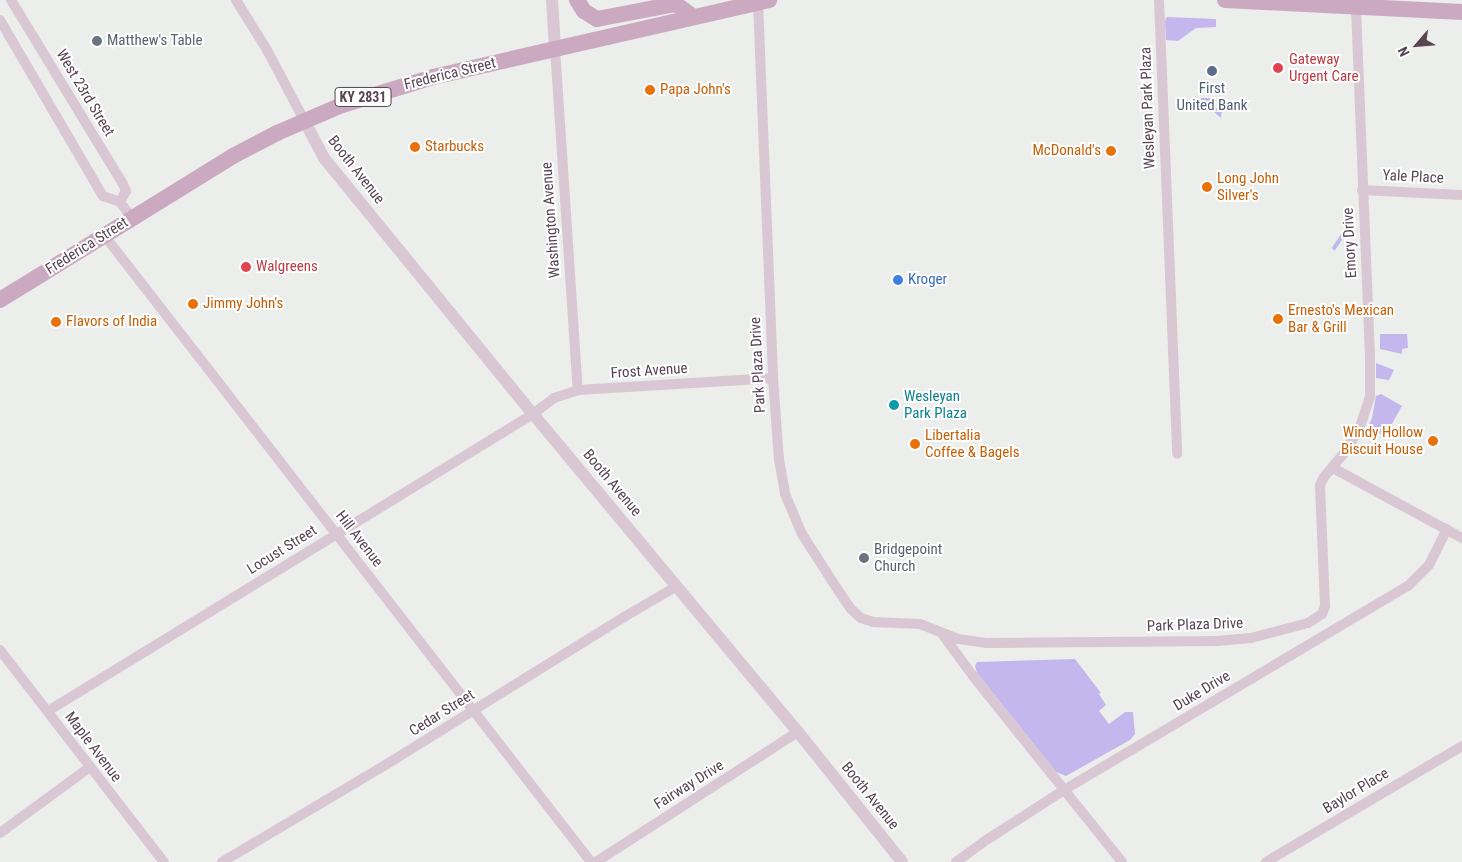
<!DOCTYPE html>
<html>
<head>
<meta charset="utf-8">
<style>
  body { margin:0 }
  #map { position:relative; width:1462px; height:862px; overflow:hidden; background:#eceeeb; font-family:"Roboto Condensed",sans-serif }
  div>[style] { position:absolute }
  .green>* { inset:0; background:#c3b7ee; transform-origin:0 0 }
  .minor>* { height:10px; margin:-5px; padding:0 5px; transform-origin:5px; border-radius:5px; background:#d9c7d4 }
  .tertiary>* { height:12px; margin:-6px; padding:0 6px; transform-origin:6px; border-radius:6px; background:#d9c7d4 }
  .primary>* { height:16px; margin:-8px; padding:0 8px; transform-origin:8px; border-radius:8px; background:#cbaac1 }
  .dots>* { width:14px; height:14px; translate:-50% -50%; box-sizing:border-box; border:2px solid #fff; border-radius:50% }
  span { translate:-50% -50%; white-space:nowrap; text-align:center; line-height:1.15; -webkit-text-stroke:4px #fff; paint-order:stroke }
  .shield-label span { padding:1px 4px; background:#fff; border:1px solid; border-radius:4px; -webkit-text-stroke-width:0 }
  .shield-label { font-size:14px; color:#584452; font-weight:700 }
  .worship-label { font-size:15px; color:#5b616d }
  .left { translate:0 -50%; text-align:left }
  .health-label { font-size:15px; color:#be3a42 }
  .street-label { font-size:15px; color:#584452 }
  .service-label { font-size:15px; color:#4e5e75 }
  .food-label { font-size:15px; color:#c56008 }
  .right { translate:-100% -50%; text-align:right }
  .shop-label { font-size:15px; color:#366cbe }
  .culture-label { font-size:15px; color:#0d838f }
  .north { position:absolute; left:1392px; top:20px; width:50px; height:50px; -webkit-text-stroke:4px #fff; paint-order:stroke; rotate:243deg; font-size:14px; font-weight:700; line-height:20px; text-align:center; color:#584452 }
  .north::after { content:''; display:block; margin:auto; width:18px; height:22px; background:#584452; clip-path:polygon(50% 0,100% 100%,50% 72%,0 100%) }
</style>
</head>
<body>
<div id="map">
  <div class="green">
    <i style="clip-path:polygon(1167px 17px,1216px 19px,1216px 27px,1196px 28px,1178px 41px,1166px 40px,1165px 21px)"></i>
    <i style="clip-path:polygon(1198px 98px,1214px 98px,1216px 108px,1222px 108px,1221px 118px)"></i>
    <i style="left:1350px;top:221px;width:4px;height:33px;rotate:34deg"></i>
    <i style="clip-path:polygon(1380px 334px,1407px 334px,1408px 348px,1402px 349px,1402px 354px,1380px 349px)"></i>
    <i style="clip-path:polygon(1376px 363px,1394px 370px,1389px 380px,1376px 378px)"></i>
    <i style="clip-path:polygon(1381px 394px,1402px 406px,1385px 436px,1368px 427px,1372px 418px,1376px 396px)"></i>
    <i style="clip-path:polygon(1075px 659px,1101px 693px,1099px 694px,1106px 705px,1099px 711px,1109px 724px,1125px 712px,1133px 712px,1135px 734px,1130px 740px,1066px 776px,1056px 772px,1033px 743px,977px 673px,975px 666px,977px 662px)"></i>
  </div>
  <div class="minor">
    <i style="left:11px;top:0;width:215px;rotate:58.7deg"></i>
    <i style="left:123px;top:184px;width:8px;rotate:67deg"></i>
    <i style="left:126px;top:191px;width:13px;rotate:119deg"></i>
    <i style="left:236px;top:0;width:59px;rotate:58.2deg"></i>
    <i style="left:267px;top:50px;width:79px;rotate:62.1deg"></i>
    <i style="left:1159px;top:0;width:454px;rotate:87.7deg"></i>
    <i style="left:758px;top:2px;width:376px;rotate:87.7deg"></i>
    <i style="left:773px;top:378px;width:81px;rotate:85.8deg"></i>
    <i style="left:779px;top:459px;width:36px;rotate:80deg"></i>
    <i style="left:785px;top:494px;width:43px;rotate:67deg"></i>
    <i style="left:802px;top:534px;width:56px;rotate:57.4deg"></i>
    <i style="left:832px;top:581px;width:34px;rotate:56deg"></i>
    <i style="left:851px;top:609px;width:13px;rotate:42deg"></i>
    <i style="left:861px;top:618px;width:13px;rotate:18deg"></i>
    <i style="left:873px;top:622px;width:47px;rotate:2.4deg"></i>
    <i style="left:920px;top:624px;width:41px;rotate:21.5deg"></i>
    <i style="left:958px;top:639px;width:28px;rotate:8deg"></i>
    <i style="left:986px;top:643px;width:231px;rotate:-0.5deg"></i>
    <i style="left:1217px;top:641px;width:34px;rotate:-5deg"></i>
    <i style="left:1251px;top:638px;width:59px;rotate:-14.7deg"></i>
    <i style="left:1308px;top:623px;width:17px;rotate:-33deg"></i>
    <i style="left:1322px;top:614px;width:9px;rotate:-69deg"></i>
    <i style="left:1325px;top:606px;width:121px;rotate:-92.4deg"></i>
    <i style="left:1320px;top:485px;width:9px;rotate:-63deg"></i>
    <i style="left:1324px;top:477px;width:34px;rotate:-50deg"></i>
    <i style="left:1346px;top:451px;width:28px;rotate:-60deg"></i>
    <i style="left:1360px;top:427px;width:33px;rotate:-72deg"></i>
    <i style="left:1370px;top:396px;width:39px;rotate:-90deg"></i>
    <i style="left:1370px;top:357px;width:350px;rotate:-92.3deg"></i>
    <i style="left:0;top:20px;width:204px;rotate:59.7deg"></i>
    <i style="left:103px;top:196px;width:18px;rotate:19deg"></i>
    <i style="left:120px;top:202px;width:20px;rotate:53deg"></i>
    <i style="left:555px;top:48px;width:343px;rotate:86.2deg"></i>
    <i style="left:1362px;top:190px;width:100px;rotate:2.9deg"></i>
    <i style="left:104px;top:235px;width:794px;rotate:52.16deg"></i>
    <i style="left:1333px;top:468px;width:147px;rotate:28.5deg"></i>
    <i style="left:943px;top:635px;width:51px;rotate:53.8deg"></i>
    <i style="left:973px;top:676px;width:238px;rotate:51.3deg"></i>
    <i style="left:0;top:650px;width:268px;rotate:52.3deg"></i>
    <i style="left:48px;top:711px;width:569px;rotate:-31.48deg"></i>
    <i style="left:533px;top:414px;width:26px;rotate:-37deg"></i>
    <i style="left:554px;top:398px;width:25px;rotate:-18deg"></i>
    <i style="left:578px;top:390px;width:195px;rotate:-3.5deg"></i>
    <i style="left:0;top:833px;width:112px;rotate:-36.3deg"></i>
    <i style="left:222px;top:862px;width:192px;rotate:-30.7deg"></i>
    <i style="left:387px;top:764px;width:279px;rotate:-31.8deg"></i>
    <i style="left:624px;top:617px;width:61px;rotate:-30.3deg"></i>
    <i style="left:596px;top:862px;width:240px;rotate:-32.8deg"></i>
    <i style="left:956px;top:862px;width:39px;rotate:-36deg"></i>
    <i style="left:988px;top:839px;width:90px;rotate:-32.8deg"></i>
    <i style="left:1064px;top:790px;width:400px;rotate:-30.7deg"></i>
    <i style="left:1408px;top:586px;width:30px;rotate:-45deg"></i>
    <i style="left:1429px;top:565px;width:40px;rotate:-63.4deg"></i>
    <i style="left:1266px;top:862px;width:228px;rotate:-30.6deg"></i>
  </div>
  <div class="tertiary">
    <i style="left:552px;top:0;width:48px;rotate:86.4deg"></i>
    <i style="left:304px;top:120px;width:43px;rotate:62.2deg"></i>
    <i style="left:324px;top:158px;width:330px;rotate:50.8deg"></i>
    <i style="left:533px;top:414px;width:414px;rotate:50.2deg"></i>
    <i style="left:798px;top:732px;width:166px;rotate:51.3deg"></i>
  </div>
  <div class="primary">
    <i style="left:577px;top:0;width:13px;rotate:58deg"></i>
    <i style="left:584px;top:11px;width:15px;rotate:32deg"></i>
    <i style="left:597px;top:19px;width:80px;rotate:-10.8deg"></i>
    <i style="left:676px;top:4px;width:21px;rotate:37deg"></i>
    <i style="left:1225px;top:0;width:237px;rotate:2.9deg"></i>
    <i style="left:0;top:300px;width:274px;rotate:-31.7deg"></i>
    <i style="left:233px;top:156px;width:50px;rotate:-27.6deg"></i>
    <i style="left:277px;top:133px;width:71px;rotate:-23.3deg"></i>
    <i style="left:342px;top:105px;width:95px;rotate:-17.1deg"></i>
    <i style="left:433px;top:77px;width:345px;rotate:-12.9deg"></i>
  </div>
  <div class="dots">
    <i style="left:97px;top:41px;background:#6b7280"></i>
    <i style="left:1278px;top:68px;background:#e0444e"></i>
    <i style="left:1212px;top:71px;background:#5c6f8a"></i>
    <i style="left:650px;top:90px;background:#e8710a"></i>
    <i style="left:415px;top:147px;background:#e8710a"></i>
    <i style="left:1111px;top:151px;background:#e8710a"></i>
    <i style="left:1207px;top:187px;background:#e8710a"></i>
    <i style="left:246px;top:267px;background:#e0444e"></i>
    <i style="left:898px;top:280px;background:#3f7fe0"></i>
    <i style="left:193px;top:304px;background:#e8710a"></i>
    <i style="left:1278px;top:319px;background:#e8710a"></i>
    <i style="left:56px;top:322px;background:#e8710a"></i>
    <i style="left:894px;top:405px;background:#0f9aa8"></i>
    <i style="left:1433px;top:441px;background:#e8710a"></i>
    <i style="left:915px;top:444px;background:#e8710a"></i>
    <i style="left:864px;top:558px;background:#6b7280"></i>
  </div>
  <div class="shield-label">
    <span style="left:363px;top:97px">KY 2831</span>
  </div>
  <div class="worship-label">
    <span class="left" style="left:107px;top:41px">Matthew's Table</span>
    <span class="left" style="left:874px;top:558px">Bridgepoint<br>Church</span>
  </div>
  <div class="health-label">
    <span class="left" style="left:1289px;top:68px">Gateway<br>Urgent Care</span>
    <span class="left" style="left:256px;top:267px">Walgreens</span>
  </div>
  <div class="street-label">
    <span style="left:450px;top:74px;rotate:-14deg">Frederica Street</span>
    <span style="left:85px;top:93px;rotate:59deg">West 23rd Street</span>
    <span style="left:1148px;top:108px;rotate:-92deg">Wesleyan Park Plaza</span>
    <span style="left:356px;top:170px;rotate:52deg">Booth Avenue</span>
    <span style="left:1413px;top:177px;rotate:3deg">Yale Place</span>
    <span style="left:551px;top:220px;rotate:-94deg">Washington Avenue</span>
    <span style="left:1350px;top:243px;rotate:-93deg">Emory Drive</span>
    <span style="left:87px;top:246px;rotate:-32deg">Frederica Street</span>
    <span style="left:758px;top:365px;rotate:-93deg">Park Plaza Drive</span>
    <span style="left:649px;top:371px;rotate:-4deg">Frost Avenue</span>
    <span style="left:612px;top:483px;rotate:50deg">Booth Avenue</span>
    <span style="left:359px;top:539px;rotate:52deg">Hill Avenue</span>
    <span style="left:282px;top:550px;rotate:-32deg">Locust Street</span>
    <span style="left:1195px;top:625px;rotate:-2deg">Park Plaza Drive</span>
    <span style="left:1202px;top:691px;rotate:-31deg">Duke Drive</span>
    <span style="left:442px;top:713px;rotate:-32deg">Cedar Street</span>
    <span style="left:93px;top:747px;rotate:53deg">Maple Avenue</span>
    <span style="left:689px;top:785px;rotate:-32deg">Fairway Drive</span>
    <span style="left:1356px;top:791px;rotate:-31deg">Baylor Place</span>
    <span style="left:870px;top:796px;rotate:51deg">Booth Avenue</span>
  </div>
  <div class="service-label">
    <span style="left:1212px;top:97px">First<br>United Bank</span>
  </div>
  <div class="food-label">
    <span class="left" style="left:660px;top:90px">Papa John's</span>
    <span class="left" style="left:425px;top:147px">Starbucks</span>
    <span class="right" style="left:1101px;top:151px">McDonald's</span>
    <span class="left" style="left:1217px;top:187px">Long John<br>Silver's</span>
    <span class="left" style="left:203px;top:304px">Jimmy John's</span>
    <span class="left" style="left:1288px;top:319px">Ernesto's Mexican<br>Bar &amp; Grill</span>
    <span class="left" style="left:66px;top:322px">Flavors of India</span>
    <span class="right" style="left:1423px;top:441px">Windy Hollow<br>Biscuit House</span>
    <span class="left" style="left:925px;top:444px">Libertalia<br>Coffee &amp; Bagels</span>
  </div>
  <div class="shop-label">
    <span class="left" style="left:908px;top:280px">Kroger</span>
  </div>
  <div class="culture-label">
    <span class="left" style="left:904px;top:405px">Wesleyan<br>Park Plaza</span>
  </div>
  <div class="north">N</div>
</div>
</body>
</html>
